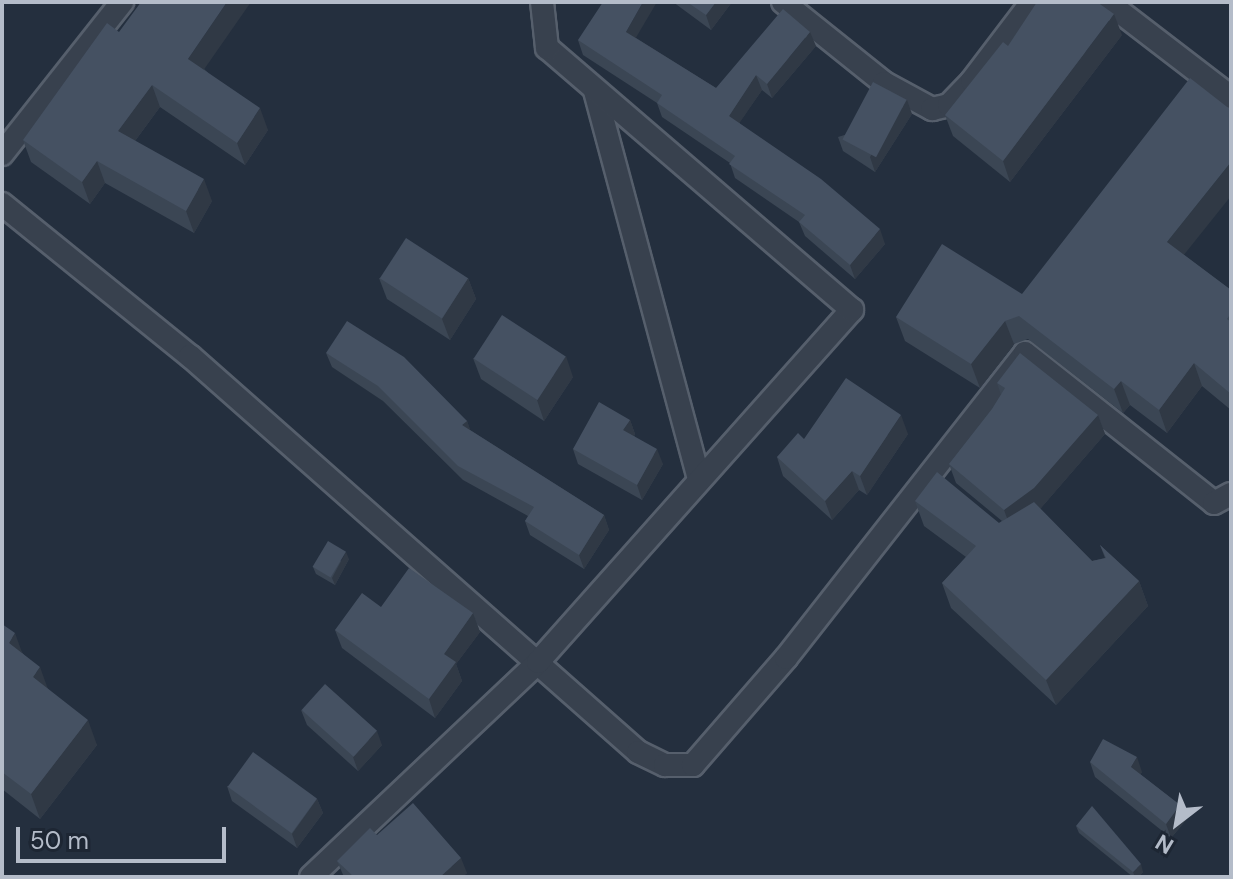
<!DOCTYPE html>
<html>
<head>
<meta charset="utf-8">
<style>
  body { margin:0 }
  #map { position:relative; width:1233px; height:879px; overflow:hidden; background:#242f3e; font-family:"DM Sans",sans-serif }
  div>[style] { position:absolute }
  .roads { filter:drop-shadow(2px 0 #565f6c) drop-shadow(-2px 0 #565f6c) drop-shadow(0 2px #565f6c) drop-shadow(0 -2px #565f6c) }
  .minor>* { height:22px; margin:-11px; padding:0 11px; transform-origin:11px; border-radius:11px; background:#38414e }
  .wall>* { inset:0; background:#3b4654 }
  .shaded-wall>* { inset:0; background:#303945 }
  .building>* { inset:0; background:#455162; transform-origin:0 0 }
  span { translate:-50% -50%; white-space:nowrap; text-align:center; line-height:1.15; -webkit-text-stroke:6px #1d2633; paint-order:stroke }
  .frame { position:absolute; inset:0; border:4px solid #b4bcc9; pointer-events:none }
  .north { position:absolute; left:1137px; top:783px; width:80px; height:80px; -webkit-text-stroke:6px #1d2633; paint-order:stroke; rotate:211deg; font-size:22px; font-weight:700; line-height:32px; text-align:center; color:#b4bcc9 }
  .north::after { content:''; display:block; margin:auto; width:28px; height:36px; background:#b4bcc9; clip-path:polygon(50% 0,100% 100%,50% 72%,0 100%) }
  .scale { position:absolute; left:16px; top:827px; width:210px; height:36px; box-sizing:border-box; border:4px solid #b4bcc9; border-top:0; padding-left:10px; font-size:24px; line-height:28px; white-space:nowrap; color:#b4bcc9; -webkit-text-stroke:6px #1d2633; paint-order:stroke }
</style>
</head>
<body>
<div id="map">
  <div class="roads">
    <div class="minor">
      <i style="left:783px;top:2px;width:129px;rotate:38.7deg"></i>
      <i style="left:884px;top:83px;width:55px;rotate:28.4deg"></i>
      <i style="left:932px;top:109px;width:17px;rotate:-13deg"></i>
      <i style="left:949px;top:105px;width:33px;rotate:-46deg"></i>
      <i style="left:972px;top:81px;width:99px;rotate:-52.8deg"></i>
      <i style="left:1107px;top:2px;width:156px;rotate:37.5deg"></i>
      <i style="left:595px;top:91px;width:402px;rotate:75deg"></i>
      <i style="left:2px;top:154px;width:194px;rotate:-51.7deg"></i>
      <i style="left:2px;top:204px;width:242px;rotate:39deg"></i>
      <i style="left:190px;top:356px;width:598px;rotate:41.47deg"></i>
      <i style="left:638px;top:752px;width:30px;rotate:26deg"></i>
      <i style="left:665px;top:765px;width:28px"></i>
      <i style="left:693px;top:765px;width:142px;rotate:-49deg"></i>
      <i style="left:786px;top:658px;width:387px;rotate:-51.9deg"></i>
      <i style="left:1025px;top:353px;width:241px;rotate:38.4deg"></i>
      <i style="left:1214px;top:503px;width:19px;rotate:-28deg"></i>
      <i style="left:311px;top:877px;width:313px;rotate:-43.4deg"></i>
      <i style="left:538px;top:662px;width:472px;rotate:-48.3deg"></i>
      <i style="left:852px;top:310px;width:402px;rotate:-139.3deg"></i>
      <i style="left:547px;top:48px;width:46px;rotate:-96.2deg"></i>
    </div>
  </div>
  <div class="wall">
    <i style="clip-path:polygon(673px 2px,732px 2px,711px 30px)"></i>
    <i style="clip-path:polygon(119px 32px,204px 69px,268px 130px,245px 165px,160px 107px,135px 141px,212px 201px,194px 233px,105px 183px,90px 204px,31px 162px,23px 140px)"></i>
    <i style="clip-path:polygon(1122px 35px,1010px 182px,953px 136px,945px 115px)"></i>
    <i style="clip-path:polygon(636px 38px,716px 88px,816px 46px,772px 98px,762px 90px,739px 123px,885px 244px,855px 279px,805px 236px,799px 222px,735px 178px,730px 163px,662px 117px,657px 103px,583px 55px,578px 40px)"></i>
    <i style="clip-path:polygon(912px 114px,875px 172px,843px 151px,838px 137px)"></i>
    <i style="clip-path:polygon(1184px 255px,1231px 290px,1231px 410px,1202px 386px,1167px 433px,1130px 405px,1123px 413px,1028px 339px,1014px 344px,980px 388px,905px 341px,896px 317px,1022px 294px)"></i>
    <i style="clip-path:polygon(379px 278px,468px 278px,476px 299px,450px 340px,387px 299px)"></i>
    <i style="clip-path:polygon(326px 353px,467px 421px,470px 430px,604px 515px,609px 530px,584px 569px,530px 535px,525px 521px,528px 516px,463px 480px,383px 401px,332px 367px)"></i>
    <i style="clip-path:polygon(473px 358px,573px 377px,544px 421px,481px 379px)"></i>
    <i style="clip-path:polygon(997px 383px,1098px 415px,1105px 434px,1040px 509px,1092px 561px,1105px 558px,1100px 545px,1139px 581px,1148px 606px,1056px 705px,951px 608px,942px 583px,966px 557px,924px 526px,915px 501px,999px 523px,1002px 521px,956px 483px,949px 464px,992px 409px,1001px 395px)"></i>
    <i style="clip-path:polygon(630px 420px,635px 434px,634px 436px,663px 464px,642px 500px,578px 464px,573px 449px)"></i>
    <i style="clip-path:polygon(908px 434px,867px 495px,859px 490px,832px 520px,783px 476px,777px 457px,804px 439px)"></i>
    <i style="clip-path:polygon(349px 559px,335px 585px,316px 574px,313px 567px)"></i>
    <i style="clip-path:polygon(381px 607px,473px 613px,480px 632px,456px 664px,462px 681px,435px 718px,342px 648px,335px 630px)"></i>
    <i style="clip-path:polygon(2px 624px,48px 689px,97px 745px,40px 819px,2px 789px)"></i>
    <i style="clip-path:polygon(301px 710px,382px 745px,358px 771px,307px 725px)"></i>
    <i style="clip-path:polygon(1090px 762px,1142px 772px,1140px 774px,1180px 805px,1186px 820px,1171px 838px,1095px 777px)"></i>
    <i style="clip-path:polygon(227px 786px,317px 799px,323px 813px,297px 848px,232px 801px)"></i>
    <i style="clip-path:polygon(1076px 826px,1143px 872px,1138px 877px,1133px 877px,1079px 833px)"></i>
    <i style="clip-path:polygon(377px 835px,467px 873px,462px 877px,344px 877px,337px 861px)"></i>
  </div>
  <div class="shaded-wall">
    <i style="clip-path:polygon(227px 2px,251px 2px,196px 81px,188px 59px)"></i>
    <i style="clip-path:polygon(643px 2px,657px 2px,631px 46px,626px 32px)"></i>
    <i style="clip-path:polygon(716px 2px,732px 2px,711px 30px,706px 15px)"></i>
    <i style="clip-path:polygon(1114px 14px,1122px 35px,1010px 182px,1003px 161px)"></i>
    <i style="clip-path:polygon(810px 32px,816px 46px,772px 98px,767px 84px)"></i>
    <i style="clip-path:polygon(756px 75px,762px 90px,734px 131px,729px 116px)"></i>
    <i style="clip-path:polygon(152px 85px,160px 107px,126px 153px,118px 131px)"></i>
    <i style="clip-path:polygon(907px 100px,912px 114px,875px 172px,870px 157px)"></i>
    <i style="clip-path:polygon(260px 108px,268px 130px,245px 165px,237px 143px)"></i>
    <i style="clip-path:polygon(97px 161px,105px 183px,90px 204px,82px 182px)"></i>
    <i style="clip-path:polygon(1231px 162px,1231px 196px,1175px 266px,1167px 242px)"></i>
    <i style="clip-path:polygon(204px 179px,212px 201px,194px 233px,186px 211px)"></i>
    <i style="clip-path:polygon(880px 229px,885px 244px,855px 279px,850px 265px)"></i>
    <i style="clip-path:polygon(468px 278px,476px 299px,450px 340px,442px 319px)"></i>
    <i style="clip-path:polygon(1005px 321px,1014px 344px,980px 388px,971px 364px)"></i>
    <i style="clip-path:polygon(566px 356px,573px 377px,544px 421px,537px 400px)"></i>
    <i style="clip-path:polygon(1194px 363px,1202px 386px,1167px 433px,1159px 410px)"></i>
    <i style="clip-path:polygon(1121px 381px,1130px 405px,1123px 413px,1114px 389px)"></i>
    <i style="clip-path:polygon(901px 415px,908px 434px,867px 495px,860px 476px)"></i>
    <i style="clip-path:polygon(1098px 415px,1105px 434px,1041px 508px,1011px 529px,1004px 510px)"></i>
    <i style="clip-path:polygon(630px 420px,635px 434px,628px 445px,623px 430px)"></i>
    <i style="clip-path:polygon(467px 421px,472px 435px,462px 425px)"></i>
    <i style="clip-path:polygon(657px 449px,663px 464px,642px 500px,637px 485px)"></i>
    <i style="clip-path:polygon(852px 471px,859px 490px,832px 520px,825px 501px)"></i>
    <i style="clip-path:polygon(604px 515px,609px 530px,584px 569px,579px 555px)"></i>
    <i style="clip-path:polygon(346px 552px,349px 559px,335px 585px,332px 578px)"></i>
    <i style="clip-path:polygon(1139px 581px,1148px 606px,1056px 705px,1046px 680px)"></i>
    <i style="clip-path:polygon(473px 613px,480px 632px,456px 664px,462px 681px,435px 718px,429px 699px,444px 654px)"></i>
    <i style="clip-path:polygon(15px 633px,24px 658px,9px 643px)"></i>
    <i style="clip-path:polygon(40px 667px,49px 692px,33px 677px)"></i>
    <i style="clip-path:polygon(88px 720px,97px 745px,40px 819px,31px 794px)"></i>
    <i style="clip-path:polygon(377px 731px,382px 745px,358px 771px,353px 757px)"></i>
    <i style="clip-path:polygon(1137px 757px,1142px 772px,1136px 782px,1131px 767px)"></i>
    <i style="clip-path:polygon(317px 799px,323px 813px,297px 848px,292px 834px)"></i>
    <i style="clip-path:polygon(1180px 805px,1186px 820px,1171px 838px,1166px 824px)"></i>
    <i style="clip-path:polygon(461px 858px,467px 873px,462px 877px,440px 877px)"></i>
    <i style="clip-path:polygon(1141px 864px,1143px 872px,1138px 877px,1135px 877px,1133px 872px)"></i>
  </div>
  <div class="building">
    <i style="clip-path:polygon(141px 2px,227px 2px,188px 59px,260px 108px,237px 143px,152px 85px,118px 131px,204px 179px,186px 211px,97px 161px,82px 182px,23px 140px,107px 23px,119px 32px)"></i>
    <i style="clip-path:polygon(603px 2px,643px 2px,626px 32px,716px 88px,783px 9px,810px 32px,767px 84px,756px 75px,729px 116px,821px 179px,880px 229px,850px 265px,799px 222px,805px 215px,729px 164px,735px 156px,657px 103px,662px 95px,578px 40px)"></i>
    <i style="clip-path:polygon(687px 2px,716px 2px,706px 15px)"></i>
    <i style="clip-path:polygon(1037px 2px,1097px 2px,1114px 14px,1003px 161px,945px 115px,1003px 42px,1008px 46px)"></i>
    <i style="clip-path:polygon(1190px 78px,1231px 110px,1231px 162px,1167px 242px,1231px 290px,1231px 313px,1227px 319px,1231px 322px,1231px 394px,1194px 363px,1159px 410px,1121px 381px,1114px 389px,1019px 316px,1005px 321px,971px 364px,896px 317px,942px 244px,1022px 294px)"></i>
    <i style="left:873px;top:82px;width:38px;height:65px;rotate:28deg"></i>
    <i style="left:406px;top:238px;width:74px;height:48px;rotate:33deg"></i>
    <i style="left:502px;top:315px;width:76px;height:52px;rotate:33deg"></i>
    <i style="clip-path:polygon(347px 321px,404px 357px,467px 421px,462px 425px,604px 515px,579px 555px,525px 521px,534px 507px,458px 466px,378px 386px,326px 353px)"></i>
    <i style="clip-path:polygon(1020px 353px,1098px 415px,1034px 488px,1004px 510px,949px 464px,992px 409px,1005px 388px,997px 383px)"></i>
    <i style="clip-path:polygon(846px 378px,901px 415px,860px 476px,852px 471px,825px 501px,777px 457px,798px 433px,804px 439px)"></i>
    <i style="clip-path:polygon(599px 402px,630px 420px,623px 430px,657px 449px,637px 485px,573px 449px)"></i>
    <i style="clip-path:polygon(937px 472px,999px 523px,1034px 502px,1092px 561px,1106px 558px,1100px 545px,1139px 581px,1046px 680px,942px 583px,976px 546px,915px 501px)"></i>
    <i style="left:328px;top:541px;width:21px;height:30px;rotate:31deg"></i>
    <i style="clip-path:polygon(409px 568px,473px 613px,444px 654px,456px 662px,429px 699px,335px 630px,362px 593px,381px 607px)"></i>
    <i style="clip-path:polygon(2px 624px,15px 633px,9px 643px,40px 667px,33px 677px,88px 720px,31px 794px,2px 772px)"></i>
    <i style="left:325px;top:684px;width:70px;height:35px;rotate:42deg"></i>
    <i style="clip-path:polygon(1103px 739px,1137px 757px,1131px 767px,1180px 805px,1166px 824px,1090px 762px)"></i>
    <i style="left:253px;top:752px;width:79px;height:43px;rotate:36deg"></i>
    <i style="clip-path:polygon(413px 803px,461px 858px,440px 877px,354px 877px,337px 861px,370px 828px,377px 835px)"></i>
    <i style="clip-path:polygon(1092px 806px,1141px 864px,1133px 872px,1076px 826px)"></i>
  </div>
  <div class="frame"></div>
  <div class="north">N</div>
  <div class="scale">50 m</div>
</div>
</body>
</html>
